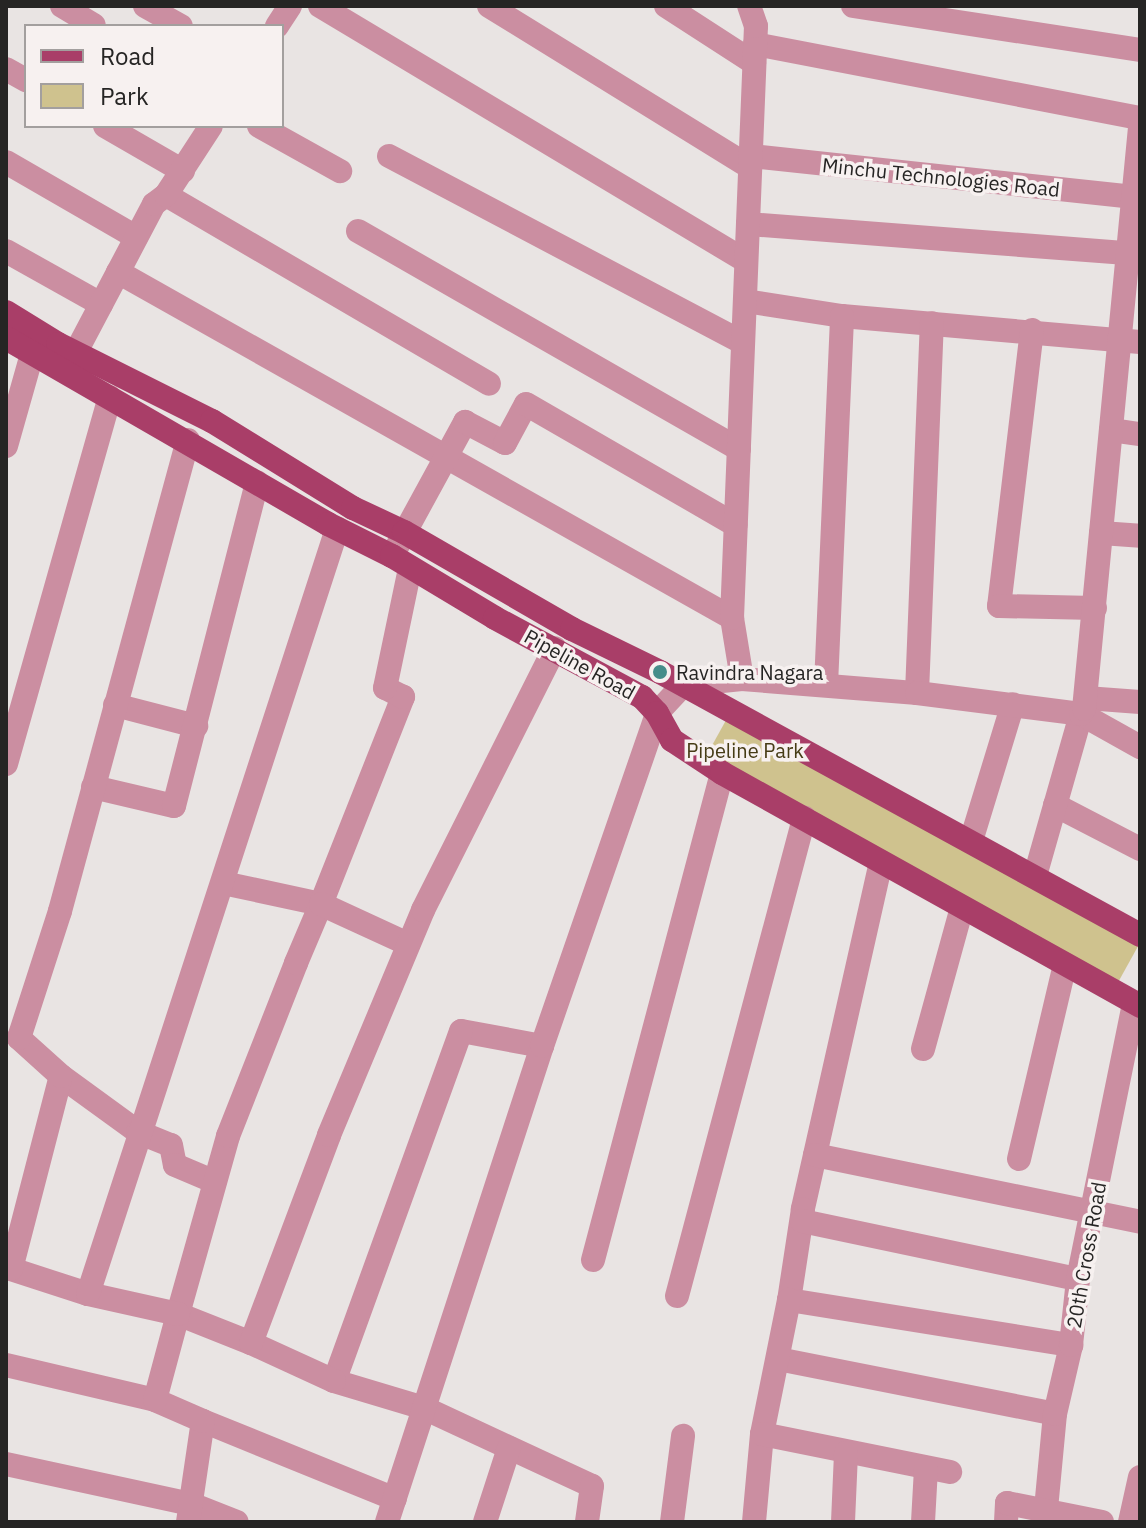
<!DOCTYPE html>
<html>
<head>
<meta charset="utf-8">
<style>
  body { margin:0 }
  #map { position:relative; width:1146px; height:1528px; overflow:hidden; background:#e9e4e3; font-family:"IBM Plex Sans",sans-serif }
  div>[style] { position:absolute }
  .green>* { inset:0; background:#cfc28e; transform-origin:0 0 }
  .minor>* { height:24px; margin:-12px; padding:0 12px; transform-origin:12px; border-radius:12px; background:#cb8ea1 }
  .major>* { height:24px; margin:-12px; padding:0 12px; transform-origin:12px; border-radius:12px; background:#a93e68 }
  .dots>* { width:22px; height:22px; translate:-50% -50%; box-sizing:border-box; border:4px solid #f7f1f0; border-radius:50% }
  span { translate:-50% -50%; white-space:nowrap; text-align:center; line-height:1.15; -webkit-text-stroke:7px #f7f1f0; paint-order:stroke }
  .street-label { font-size:20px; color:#262524 }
  .poi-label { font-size:20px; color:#262524 }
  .left { translate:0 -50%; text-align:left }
  .park-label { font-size:20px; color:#463c16 }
  .frame { position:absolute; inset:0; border:8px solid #262524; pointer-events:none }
  .legend { position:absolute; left:24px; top:24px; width:260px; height:104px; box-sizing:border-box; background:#f7f1f0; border:2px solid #a39f9e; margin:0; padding:10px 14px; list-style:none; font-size:24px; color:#262524 }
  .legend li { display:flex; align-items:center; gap:16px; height:40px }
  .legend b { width:40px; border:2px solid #a39f9e }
</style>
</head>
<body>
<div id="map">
  <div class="green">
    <i style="left:730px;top:713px;width:470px;height:52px;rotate:29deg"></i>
  </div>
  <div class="minor">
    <i style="left:62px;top:6px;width:37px;rotate:31deg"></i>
    <i style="left:145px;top:6px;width:41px;rotate:29.1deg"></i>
    <i style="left:320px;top:6px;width:496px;rotate:30.9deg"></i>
    <i style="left:489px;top:6px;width:307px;rotate:31.7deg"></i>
    <i style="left:666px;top:6px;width:105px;rotate:32.9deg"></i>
    <i style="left:853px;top:6px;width:290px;rotate:8.7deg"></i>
    <i style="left:277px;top:26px;width:24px;rotate:-57deg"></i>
    <i style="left:755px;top:44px;width:392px;rotate:10.9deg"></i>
    <i style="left:6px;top:69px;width:23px;rotate:29deg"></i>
    <i style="left:105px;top:126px;width:90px;rotate:30deg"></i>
    <i style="left:259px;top:126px;width:93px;rotate:29.1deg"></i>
    <i style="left:389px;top:156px;width:400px;rotate:27.8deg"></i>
    <i style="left:751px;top:156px;width:383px;rotate:6.1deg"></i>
    <i style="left:6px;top:162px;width:150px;rotate:30deg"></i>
    <i style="left:166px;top:195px;width:374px;rotate:30.3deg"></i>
    <i style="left:748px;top:224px;width:393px;rotate:4.4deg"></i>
    <i style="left:358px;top:231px;width:439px;rotate:29.8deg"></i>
    <i style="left:6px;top:251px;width:109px;rotate:29.2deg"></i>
    <i style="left:118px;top:272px;width:705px;rotate:29.4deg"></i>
    <i style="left:745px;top:301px;width:98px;rotate:8.8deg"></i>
    <i style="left:842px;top:316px;width:299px;rotate:5deg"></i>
    <i style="left:1032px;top:330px;width:278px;rotate:96.8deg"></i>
    <i style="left:999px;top:606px;width:96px;rotate:1.2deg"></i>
    <i style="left:76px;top:352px;width:167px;rotate:-62.2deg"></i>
    <i style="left:154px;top:204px;width:15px;rotate:-37deg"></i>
    <i style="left:166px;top:195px;width:82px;rotate:-56.9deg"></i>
    <i style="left:1111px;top:430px;width:29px;rotate:8deg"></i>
    <i style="left:6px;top:446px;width:96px;rotate:-74.2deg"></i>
    <i style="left:1101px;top:533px;width:39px;rotate:4deg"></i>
    <i style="left:392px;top:556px;width:153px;rotate:-61.4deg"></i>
    <i style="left:465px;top:422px;width:45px;rotate:27.7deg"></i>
    <i style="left:505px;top:443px;width:44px;rotate:-61.7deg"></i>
    <i style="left:526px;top:404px;width:242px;rotate:30deg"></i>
    <i style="left:742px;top:679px;width:62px;rotate:-99.3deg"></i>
    <i style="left:732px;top:618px;width:592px;rotate:-87.68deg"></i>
    <i style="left:756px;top:26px;width:21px;rotate:-109deg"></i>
    <i style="left:826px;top:685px;width:369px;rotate:-87.5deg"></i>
    <i style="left:917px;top:693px;width:370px;rotate:-87.7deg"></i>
    <i style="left:1086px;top:698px;width:54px;rotate:4.2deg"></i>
    <i style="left:115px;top:705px;width:84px;rotate:14.5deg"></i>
    <i style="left:6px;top:764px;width:381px;rotate:-74.2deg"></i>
    <i style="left:93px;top:787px;width:83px;rotate:13.2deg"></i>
    <i style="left:174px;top:806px;width:334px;rotate:-75.6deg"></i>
    <i style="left:1055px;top:805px;width:96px;rotate:27.4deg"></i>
    <i style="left:971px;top:841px;width:143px;rotate:-73deg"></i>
    <i style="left:881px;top:862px;width:356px;rotate:102.7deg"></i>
    <i style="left:803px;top:1209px;width:92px;rotate:98.7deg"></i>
    <i style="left:789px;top:1300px;width:286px;rotate:9.1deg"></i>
    <i style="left:1035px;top:876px;width:168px;rotate:-74.1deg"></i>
    <i style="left:1081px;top:714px;width:68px;rotate:29.2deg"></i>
    <i style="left:223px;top:883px;width:100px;rotate:12.1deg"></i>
    <i style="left:321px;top:904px;width:223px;rotate:-68.4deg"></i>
    <i style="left:403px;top:697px;width:20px;rotate:-153deg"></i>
    <i style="left:385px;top:688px;width:123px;rotate:-78.2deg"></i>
    <i style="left:542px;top:1046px;width:82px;rotate:-169.5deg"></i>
    <i style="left:461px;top:1031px;width:372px;rotate:109.9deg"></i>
    <i style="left:334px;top:1381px;width:94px;rotate:16.7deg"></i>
    <i style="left:424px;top:1408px;width:185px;rotate:24.9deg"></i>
    <i style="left:592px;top:1486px;width:36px;rotate:98deg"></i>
    <i style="left:923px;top:1049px;width:147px;rotate:-74.6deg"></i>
    <i style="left:61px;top:1076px;width:95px;rotate:36deg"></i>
    <i style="left:138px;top:1132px;width:35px;rotate:22deg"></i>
    <i style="left:171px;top:1145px;width:20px;rotate:79deg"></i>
    <i style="left:175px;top:1165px;width:43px;rotate:23deg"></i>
    <i style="left:815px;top:1155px;width:332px;rotate:11.6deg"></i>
    <i style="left:1019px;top:1159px;width:200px;rotate:-76.7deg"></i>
    <i style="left:802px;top:1221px;width:282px;rotate:11.9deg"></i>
    <i style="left:593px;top:1260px;width:504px;rotate:-75.16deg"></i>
    <i style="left:88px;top:1294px;width:81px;rotate:-162deg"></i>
    <i style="left:11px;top:1269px;width:199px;rotate:-75.5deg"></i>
    <i style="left:61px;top:1076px;width:57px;rotate:-137.9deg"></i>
    <i style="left:19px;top:1038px;width:133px;rotate:-72.1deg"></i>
    <i style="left:60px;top:911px;width:488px;rotate:-74.8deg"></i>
    <i style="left:677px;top:1296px;width:495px;rotate:-75.1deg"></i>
    <i style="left:251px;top:1343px;width:79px;rotate:-158.3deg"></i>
    <i style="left:178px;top:1314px;width:185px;rotate:-74.3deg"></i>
    <i style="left:228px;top:1136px;width:186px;rotate:-68.5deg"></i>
    <i style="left:296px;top:963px;width:64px;rotate:-67deg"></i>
    <i style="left:321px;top:904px;width:96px;rotate:24.7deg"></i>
    <i style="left:778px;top:1359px;width:282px;rotate:11.2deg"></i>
    <i style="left:6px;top:1365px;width:153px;rotate:13.2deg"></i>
    <i style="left:334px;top:1381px;width:91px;rotate:-155.4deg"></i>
    <i style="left:251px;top:1343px;width:222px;rotate:-69.4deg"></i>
    <i style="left:329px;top:1135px;width:244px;rotate:-67.3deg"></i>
    <i style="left:423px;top:910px;width:293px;rotate:-63.3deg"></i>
    <i style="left:203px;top:1421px;width:207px;rotate:22.1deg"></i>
    <i style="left:762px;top:1434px;width:137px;rotate:-78.6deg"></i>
    <i style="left:6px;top:1464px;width:189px;rotate:12.2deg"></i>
    <i style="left:191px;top:1504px;width:49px;rotate:21.4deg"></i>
    <i style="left:1046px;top:1509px;width:95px;rotate:-84.6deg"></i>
    <i style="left:1055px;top:1414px;width:71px;rotate:-76.9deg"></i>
    <i style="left:1071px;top:1345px;width:66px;rotate:-83.9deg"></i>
    <i style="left:1078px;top:1279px;width:282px;rotate:-78.5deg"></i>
    <i style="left:188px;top:1522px;width:102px;rotate:-81.6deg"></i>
    <i style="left:203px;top:1421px;width:52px;rotate:-156.4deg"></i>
    <i style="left:155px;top:1400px;width:89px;rotate:-75deg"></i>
    <i style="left:178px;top:1314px;width:92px;rotate:-167.5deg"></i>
    <i style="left:88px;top:1294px;width:805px;rotate:-71.97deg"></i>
    <i style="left:387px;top:1522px;width:501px;rotate:-71.96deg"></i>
    <i style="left:542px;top:1046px;width:352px;rotate:-70.9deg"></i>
    <i style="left:657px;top:713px;width:38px;rotate:-47deg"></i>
    <i style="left:683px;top:685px;width:59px;rotate:-5.8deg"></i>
    <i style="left:742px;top:679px;width:176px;rotate:4.6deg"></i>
    <i style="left:917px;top:693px;width:165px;rotate:7.3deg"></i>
    <i style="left:1081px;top:714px;width:6px;rotate:-59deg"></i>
    <i style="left:1084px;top:709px;width:585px;rotate:-84.5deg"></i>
    <i style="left:485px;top:1522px;width:78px;rotate:-72deg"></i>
    <i style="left:672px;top:1522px;width:87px;rotate:-82.7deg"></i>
    <i style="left:754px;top:1522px;width:88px;rotate:-84.8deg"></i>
    <i style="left:762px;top:1434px;width:192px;rotate:11.4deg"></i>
    <i style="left:843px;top:1522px;width:69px;rotate:-87.5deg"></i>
    <i style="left:923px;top:1522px;width:54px;rotate:-86.8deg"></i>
    <i style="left:1006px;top:1522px;width:19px;rotate:-87deg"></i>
    <i style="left:1007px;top:1503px;width:97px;rotate:11.3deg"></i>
    <i style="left:1130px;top:1522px;width:46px;rotate:-77.5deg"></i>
  </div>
  <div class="major">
    <i style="left:6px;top:312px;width:61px;rotate:31.6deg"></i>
    <i style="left:58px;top:344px;width:172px;rotate:26.6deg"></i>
    <i style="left:212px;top:421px;width:166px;rotate:31.7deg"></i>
    <i style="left:353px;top:508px;width:56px;rotate:25.2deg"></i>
    <i style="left:404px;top:532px;width:194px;rotate:30deg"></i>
    <i style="left:572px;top:629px;width:98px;rotate:26deg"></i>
    <i style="left:660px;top:672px;width:547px;rotate:28.72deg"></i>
    <i style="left:6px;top:338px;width:372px;rotate:30deg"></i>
    <i style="left:328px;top:524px;width:72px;rotate:26.6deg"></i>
    <i style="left:392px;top:556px;width:120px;rotate:31deg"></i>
    <i style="left:495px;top:618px;width:167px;rotate:28.3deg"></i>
    <i style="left:642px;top:697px;width:22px;rotate:47deg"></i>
    <i style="left:657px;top:713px;width:31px;rotate:61deg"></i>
    <i style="left:672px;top:740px;width:60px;rotate:33.4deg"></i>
    <i style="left:722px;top:773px;width:479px;rotate:29.1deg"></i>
  </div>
  <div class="dots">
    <i style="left:660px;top:672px;background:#468d8a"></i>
  </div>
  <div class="street-label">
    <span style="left:941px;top:177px;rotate:6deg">Minchu Technologies Road</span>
    <span style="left:580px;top:664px;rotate:29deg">Pipeline Road</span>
    <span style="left:1086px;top:1255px;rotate:-80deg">20th Cross Road</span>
  </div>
  <div class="poi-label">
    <span class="left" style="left:676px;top:672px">Ravindra Nagara</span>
  </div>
  <div class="park-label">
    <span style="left:745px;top:750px">Pipeline Park</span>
  </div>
  <div class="frame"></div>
  <ul class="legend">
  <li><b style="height:10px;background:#a93e68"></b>Road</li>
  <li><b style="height:22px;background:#cfc28e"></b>Park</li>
  </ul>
</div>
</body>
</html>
